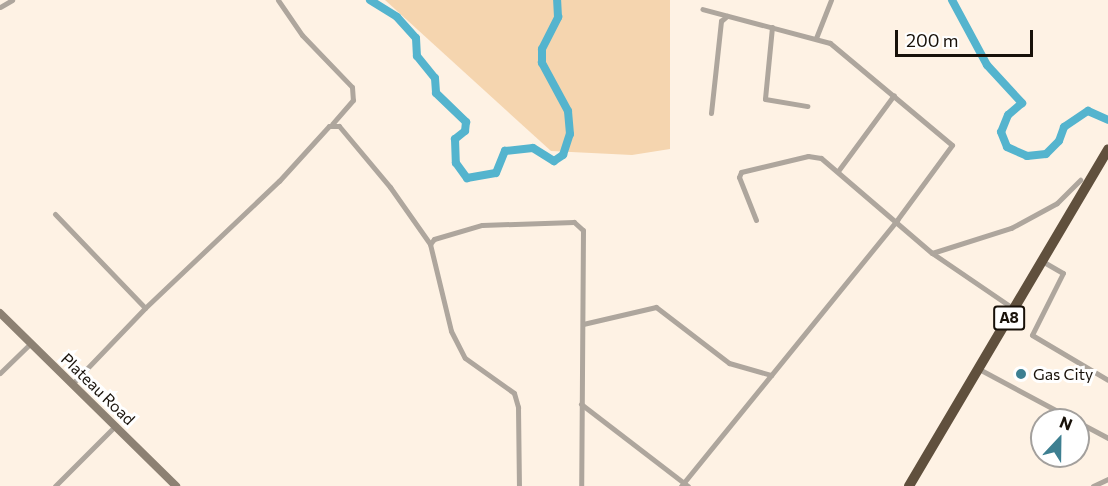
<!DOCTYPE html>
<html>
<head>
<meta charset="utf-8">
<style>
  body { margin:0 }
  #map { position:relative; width:1108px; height:486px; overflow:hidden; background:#fef2e4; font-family:Commissioner,sans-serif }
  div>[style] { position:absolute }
  .green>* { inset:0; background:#f5d5af }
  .river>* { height:8px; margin:-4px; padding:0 4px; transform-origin:4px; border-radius:4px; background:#54b4ce }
  .street>* { height:5px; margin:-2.5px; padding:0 2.5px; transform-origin:2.5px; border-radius:2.5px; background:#aea69d }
  .secondary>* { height:8px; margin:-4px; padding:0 4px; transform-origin:4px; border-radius:4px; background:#8d8173 }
  .highway>* { height:10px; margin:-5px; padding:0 5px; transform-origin:5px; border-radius:5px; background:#60503d }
  .dots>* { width:16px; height:16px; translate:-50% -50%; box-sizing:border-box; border:3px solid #fff; border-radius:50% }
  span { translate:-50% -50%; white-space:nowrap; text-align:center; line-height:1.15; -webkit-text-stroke:6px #fff; paint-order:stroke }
  .shield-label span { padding:2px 4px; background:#fff; border:2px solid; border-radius:4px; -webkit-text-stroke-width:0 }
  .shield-label { font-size:15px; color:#181109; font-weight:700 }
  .poi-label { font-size:16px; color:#181109 }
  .left { translate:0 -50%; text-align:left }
  .street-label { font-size:16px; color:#181109 }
  .north { position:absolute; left:1030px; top:408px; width:60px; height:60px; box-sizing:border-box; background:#fff; border:2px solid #a3a09d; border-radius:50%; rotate:22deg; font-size:16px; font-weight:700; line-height:24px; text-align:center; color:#181109 }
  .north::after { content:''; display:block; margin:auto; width:21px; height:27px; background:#3d7f91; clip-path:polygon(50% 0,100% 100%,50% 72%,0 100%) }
  .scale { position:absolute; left:895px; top:30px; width:138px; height:27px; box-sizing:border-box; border:3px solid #181109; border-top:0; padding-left:8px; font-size:18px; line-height:21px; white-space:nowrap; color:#181109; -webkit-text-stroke:4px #fff; paint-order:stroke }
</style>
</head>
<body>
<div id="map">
  <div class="green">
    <i style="clip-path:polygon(385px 0,670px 0,670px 149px,632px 155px,551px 151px)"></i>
  </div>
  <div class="river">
    <i style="left:370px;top:0;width:32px;rotate:32deg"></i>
    <i style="left:397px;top:17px;width:28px;rotate:48deg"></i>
    <i style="left:416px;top:38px;width:18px;rotate:87deg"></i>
    <i style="left:417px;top:56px;width:28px;rotate:51deg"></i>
    <i style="left:435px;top:78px;width:15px;rotate:86deg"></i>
    <i style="left:436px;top:93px;width:42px;rotate:44deg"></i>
    <i style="left:466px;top:122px;width:9px;rotate:96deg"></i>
    <i style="left:465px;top:131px;width:13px;rotate:141deg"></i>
    <i style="left:455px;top:139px;width:24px;rotate:88deg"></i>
    <i style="left:456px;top:163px;width:19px;rotate:54deg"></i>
    <i style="left:467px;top:178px;width:29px;rotate:-10deg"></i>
    <i style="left:496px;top:173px;width:24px;rotate:-68deg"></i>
    <i style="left:505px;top:151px;width:28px;rotate:-6deg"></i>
    <i style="left:533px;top:148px;width:25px;rotate:32deg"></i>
    <i style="left:554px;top:161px;width:11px;rotate:-34deg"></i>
    <i style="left:563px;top:155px;width:22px;rotate:-72deg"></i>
    <i style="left:570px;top:134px;width:23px;rotate:-95deg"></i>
    <i style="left:568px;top:111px;width:55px;rotate:-118.4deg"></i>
    <i style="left:542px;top:63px;width:14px;rotate:-90deg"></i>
    <i style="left:542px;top:49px;width:36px;rotate:-63deg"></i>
    <i style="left:558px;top:17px;width:17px;rotate:-93deg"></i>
    <i style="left:952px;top:0;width:74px;rotate:61.7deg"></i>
    <i style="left:987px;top:65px;width:52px;rotate:47.4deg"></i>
    <i style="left:1022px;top:103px;width:18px;rotate:139deg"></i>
    <i style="left:1008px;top:115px;width:18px;rotate:112deg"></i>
    <i style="left:1001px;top:132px;width:16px;rotate:68deg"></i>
    <i style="left:1007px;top:147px;width:22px;rotate:24deg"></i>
    <i style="left:1027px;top:156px;width:19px;rotate:-6deg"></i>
    <i style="left:1046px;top:154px;width:18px;rotate:-45deg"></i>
    <i style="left:1059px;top:141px;width:15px;rotate:-70deg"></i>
    <i style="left:1064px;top:127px;width:29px;rotate:-34deg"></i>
    <i style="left:1088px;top:111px;width:22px;rotate:24deg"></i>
  </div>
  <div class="street">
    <i style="left:278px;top:0;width:42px;rotate:55.6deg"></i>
    <i style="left:302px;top:35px;width:72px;rotate:46.1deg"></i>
    <i style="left:352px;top:87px;width:13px;rotate:86deg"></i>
    <i style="left:353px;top:100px;width:32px;rotate:131deg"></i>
    <i style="left:0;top:7px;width:14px;rotate:-30deg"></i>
    <i style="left:772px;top:27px;width:72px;rotate:95.6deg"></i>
    <i style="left:765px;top:99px;width:43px;rotate:9.5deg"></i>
    <i style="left:816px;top:38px;width:41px;rotate:-68.5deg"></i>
    <i style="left:711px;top:113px;width:93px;rotate:-83.8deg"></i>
    <i style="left:721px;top:21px;width:8px;rotate:-40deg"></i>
    <i style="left:838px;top:171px;width:94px;rotate:-53.6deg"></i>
    <i style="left:55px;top:214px;width:130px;rotate:46.2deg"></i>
    <i style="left:145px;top:308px;width:105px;rotate:133.8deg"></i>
    <i style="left:756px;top:220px;width:46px;rotate:-111.6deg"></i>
    <i style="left:739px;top:177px;width:5px;rotate:-68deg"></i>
    <i style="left:741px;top:172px;width:69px;rotate:-13.4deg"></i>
    <i style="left:808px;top:156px;width:13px;rotate:9deg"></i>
    <i style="left:821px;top:158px;width:146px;rotate:40.6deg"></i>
    <i style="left:932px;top:253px;width:99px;rotate:34.3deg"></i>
    <i style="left:430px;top:244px;width:6px;rotate:-51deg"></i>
    <i style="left:434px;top:239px;width:50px;rotate:-16.3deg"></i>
    <i style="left:482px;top:225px;width:92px;rotate:-1.9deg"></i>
    <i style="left:574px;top:222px;width:12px;rotate:42deg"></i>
    <i style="left:583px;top:230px;width:256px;rotate:90.4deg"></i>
    <i style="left:932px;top:253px;width:83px;rotate:-17.6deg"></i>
    <i style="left:1011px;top:228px;width:52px;rotate:-28.5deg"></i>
    <i style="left:1057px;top:203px;width:33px;rotate:-45deg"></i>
    <i style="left:1042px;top:261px;width:24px;rotate:30deg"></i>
    <i style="left:1063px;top:273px;width:69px;rotate:116.6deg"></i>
    <i style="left:1032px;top:335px;width:88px;rotate:30.6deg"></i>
    <i style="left:145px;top:308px;width:185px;rotate:-43.5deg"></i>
    <i style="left:279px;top:181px;width:74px;rotate:-47.7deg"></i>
    <i style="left:329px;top:126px;width:10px"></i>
    <i style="left:339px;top:126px;width:80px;rotate:50.1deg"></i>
    <i style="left:390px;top:187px;width:70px;rotate:54.9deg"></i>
    <i style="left:430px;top:244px;width:89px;rotate:76.4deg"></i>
    <i style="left:451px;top:331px;width:30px;rotate:63deg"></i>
    <i style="left:465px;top:358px;width:60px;rotate:35.5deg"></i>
    <i style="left:514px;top:393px;width:15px;rotate:74deg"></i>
    <i style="left:518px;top:407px;width:79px;rotate:89.3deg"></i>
    <i style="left:583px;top:324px;width:75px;rotate:-13.1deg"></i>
    <i style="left:656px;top:307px;width:92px;rotate:37.5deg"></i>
    <i style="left:729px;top:363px;width:44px;rotate:15.9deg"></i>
    <i style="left:979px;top:369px;width:108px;rotate:28.2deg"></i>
    <i style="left:0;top:373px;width:43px;rotate:-44.1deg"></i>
    <i style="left:581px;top:404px;width:135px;rotate:37.5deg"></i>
    <i style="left:1078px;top:422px;width:34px;rotate:28deg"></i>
    <i style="left:55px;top:486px;width:86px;rotate:-45deg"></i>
    <i style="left:681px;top:486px;width:343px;rotate:-50.9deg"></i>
    <i style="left:897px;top:220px;width:93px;rotate:-53.7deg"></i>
    <i style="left:952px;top:145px;width:159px;rotate:-140.1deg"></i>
    <i style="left:830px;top:43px;width:132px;rotate:-165.1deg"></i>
    <i style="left:1093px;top:486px;width:17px;rotate:-25deg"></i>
  </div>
  <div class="secondary">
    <i style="left:0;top:313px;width:247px;rotate:44.5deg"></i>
  </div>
  <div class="highway">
    <i style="left:909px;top:486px;width:391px;rotate:-59.4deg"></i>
  </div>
  <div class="dots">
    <i style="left:1021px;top:374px;background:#3d7f91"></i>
  </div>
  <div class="shield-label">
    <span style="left:1009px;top:318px">A8</span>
  </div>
  <div class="poi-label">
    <span class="left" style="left:1033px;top:374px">Gas City</span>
  </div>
  <div class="street-label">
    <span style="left:98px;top:389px;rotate:44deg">Plateau Road</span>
  </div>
  <div class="north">N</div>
  <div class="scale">200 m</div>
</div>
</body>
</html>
